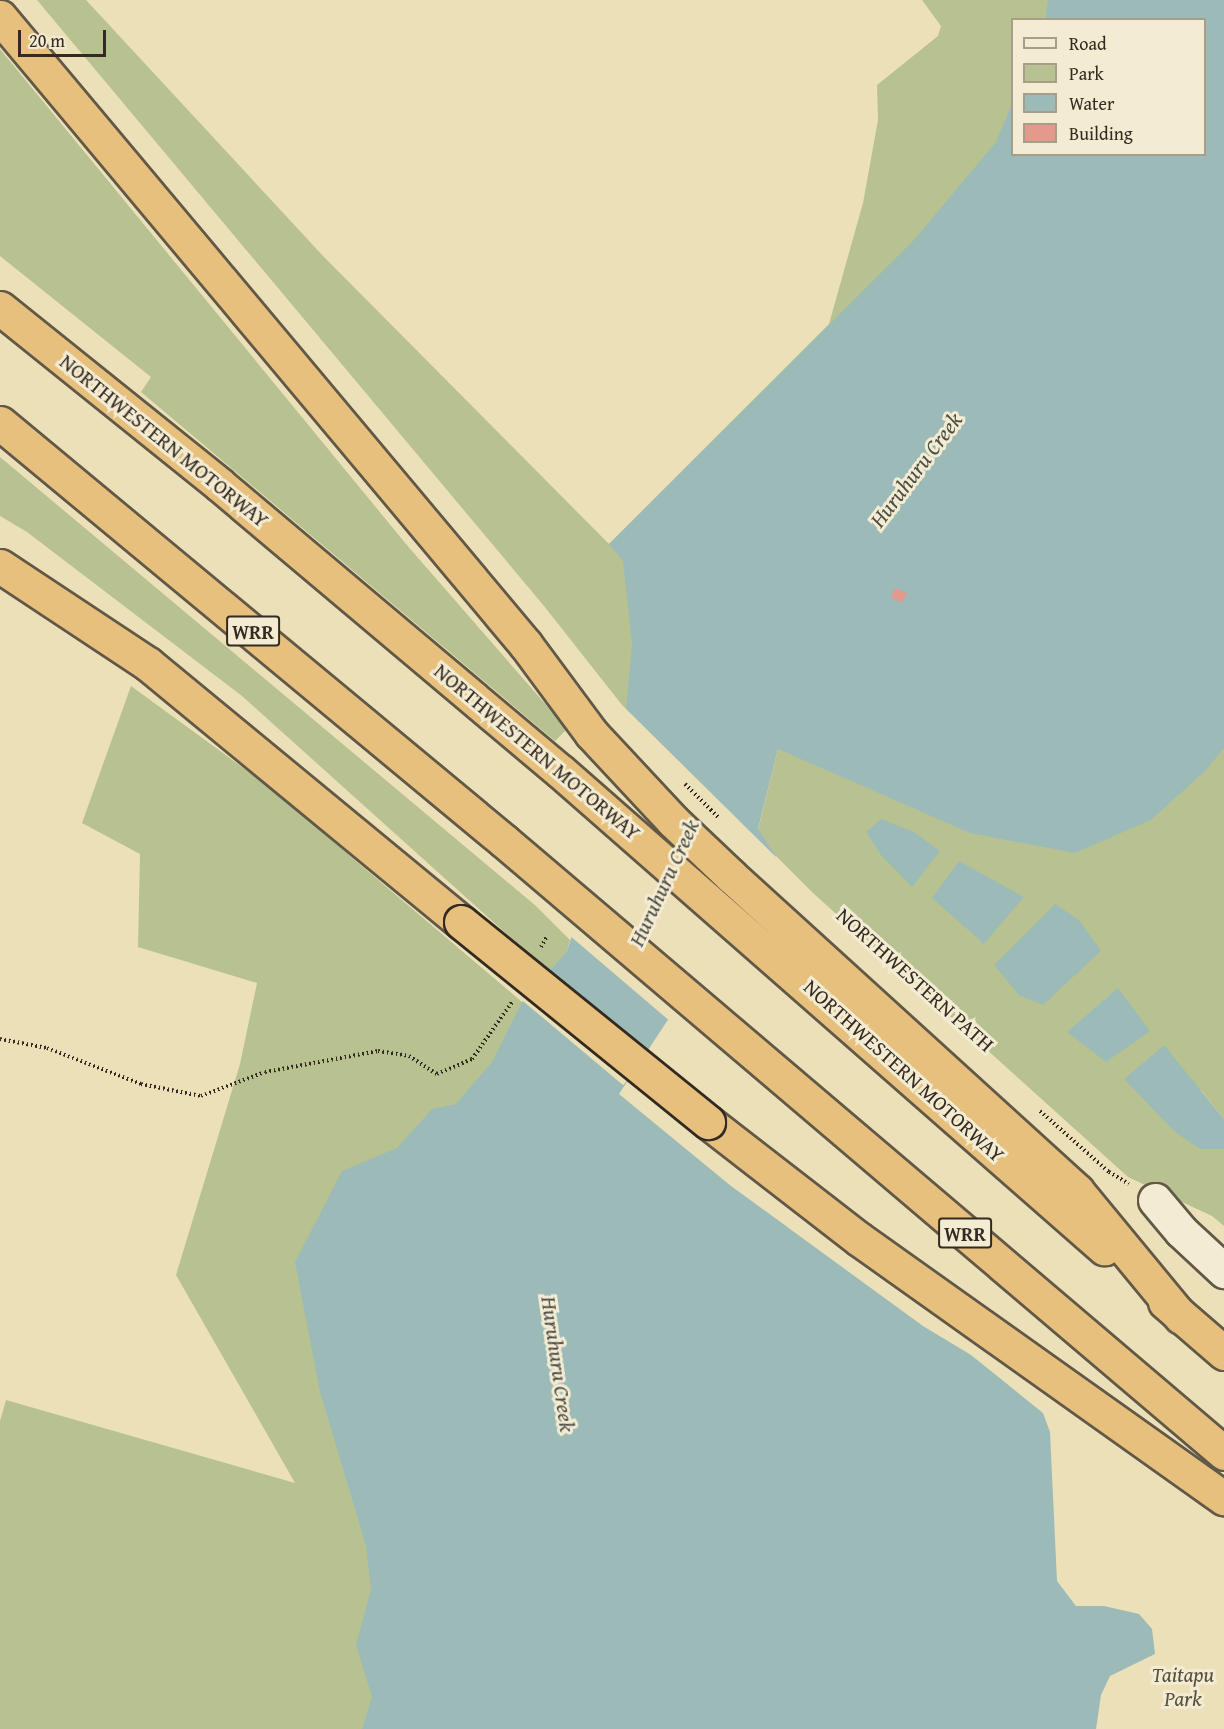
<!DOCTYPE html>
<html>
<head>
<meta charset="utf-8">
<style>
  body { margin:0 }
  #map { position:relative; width:1224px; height:1729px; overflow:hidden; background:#ece0b9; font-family:"Gentium Book Plus",serif }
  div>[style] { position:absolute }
  .green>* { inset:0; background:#b7c290 }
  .water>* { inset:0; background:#9cbbb8 }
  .pier>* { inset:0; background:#ece0b9; transform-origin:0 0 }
  .building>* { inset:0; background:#e3998b }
  .path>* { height:4px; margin-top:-2px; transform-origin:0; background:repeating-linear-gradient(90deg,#332a21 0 1.5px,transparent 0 4.5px) }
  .roads { filter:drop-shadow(2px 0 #615847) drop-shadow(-2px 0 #615847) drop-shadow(0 2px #615847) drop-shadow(0 -2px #615847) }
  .minor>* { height:33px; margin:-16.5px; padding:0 16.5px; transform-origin:16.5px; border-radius:16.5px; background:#f3ebd2 }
  .highway>* { height:33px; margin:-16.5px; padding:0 16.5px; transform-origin:16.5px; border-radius:16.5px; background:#e6c07c }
  .bridges { filter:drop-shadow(2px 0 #332a21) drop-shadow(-2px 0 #332a21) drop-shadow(0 2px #332a21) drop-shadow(0 -2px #332a21) }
  .highway-bridge>* { height:33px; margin:-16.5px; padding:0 16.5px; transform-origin:16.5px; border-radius:16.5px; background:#e6c07c }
  span { translate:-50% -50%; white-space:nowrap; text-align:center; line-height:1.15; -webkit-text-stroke:6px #f3ebd2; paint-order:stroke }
  .shield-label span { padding:2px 4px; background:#f3ebd2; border:2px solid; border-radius:4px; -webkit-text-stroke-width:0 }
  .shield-label { font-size:20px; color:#332a21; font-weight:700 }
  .street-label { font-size:21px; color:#332a21 }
  .park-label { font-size:21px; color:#54503d; font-style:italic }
  .water-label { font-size:22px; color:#4d4e47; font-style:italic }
  .legend { position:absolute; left:1011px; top:18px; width:195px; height:138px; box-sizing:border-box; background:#f3ebd2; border:2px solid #a69e8b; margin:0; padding:8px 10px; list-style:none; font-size:18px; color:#332a21 }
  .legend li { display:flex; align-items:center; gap:12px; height:30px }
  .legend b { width:30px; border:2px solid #a69e8b }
  .scale { position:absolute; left:18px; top:30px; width:88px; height:27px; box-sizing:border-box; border:3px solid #332a21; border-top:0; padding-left:8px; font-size:18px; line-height:21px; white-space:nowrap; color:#332a21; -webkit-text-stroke:4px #f3ebd2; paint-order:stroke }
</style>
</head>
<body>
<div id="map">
  <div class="green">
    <i style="clip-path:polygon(37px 0,86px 0,324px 257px,609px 544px,829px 324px,863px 203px,878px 120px,877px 85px,938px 36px,941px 26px,922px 0,1220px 0,1224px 39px,1204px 20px,1012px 20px,1012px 154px,626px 710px,544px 606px)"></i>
    <i style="clip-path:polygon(0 49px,406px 544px,567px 729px,555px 741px,141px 392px,151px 377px,0 256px)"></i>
    <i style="clip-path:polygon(1224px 194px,1224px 1119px,1201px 1090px,1200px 1149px,1224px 1149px,1224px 1226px,1212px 1216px,1128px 1177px,813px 893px,776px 856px,758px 830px,778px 749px)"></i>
    <i style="clip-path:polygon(0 457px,536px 906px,570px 940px,567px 951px,549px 972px,242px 696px,27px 532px,0 516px)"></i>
    <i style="clip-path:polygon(131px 686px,264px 783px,522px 1002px,614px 1729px,0 1729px,0 1421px,6px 1400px,295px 1483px,176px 1275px,240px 1064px,257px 983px,138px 947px,140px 854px,82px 823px)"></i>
  </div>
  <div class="water">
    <i style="clip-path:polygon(1048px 0,1224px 0,1224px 748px,1205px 771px,1151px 820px,1075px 853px,970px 833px,778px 749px,758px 829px,776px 856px,619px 1094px,731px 1186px,923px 1326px,971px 1355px,1043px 1413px,1050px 1432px,1057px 1581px,1076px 1606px,1104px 1606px,1139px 1614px,1152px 1629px,1155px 1654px,1110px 1676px,1101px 1695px,1096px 1729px,362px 1729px,372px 1697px,356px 1645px,371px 1589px,366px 1546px,320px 1392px,295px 1262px,342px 1171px,397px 1148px,432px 1109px,456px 1104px,492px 1062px,522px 1002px,567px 951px,618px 793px,632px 644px,623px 561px,609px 544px,913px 241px,996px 142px,1012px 103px,1012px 154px,1204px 154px,1204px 20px,1045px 19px)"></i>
    <i style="clip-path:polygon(881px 819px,914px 832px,940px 851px,912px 887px,880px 854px,866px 832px)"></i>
    <i style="clip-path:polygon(959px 861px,1024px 897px,984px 944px,932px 898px)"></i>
    <i style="clip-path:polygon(1055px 904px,1079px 920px,1101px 951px,1043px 1005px,1019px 995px,994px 965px)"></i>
    <i style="clip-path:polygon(1118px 988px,1150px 1031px,1106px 1062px,1067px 1032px)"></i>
    <i style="clip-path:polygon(1164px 1045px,1224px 1119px,1224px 1149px,1200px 1149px,1175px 1132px,1124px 1079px)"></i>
  </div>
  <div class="pier">
    <i style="clip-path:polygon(623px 706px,778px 859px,671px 1022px,569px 935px,615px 791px)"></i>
    <i style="left:547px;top:969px;width:133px;height:40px;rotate:40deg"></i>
  </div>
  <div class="building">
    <i style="clip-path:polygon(895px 588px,907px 593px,902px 603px,891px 597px)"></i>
  </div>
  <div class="path">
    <i style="left:685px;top:784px;width:47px;rotate:45deg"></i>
    <i style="left:541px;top:947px;width:13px;rotate:-61deg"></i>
    <i style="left:0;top:1039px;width:48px;rotate:10.8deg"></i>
    <i style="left:47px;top:1048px;width:101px;rotate:21deg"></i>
    <i style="left:141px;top:1084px;width:61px;rotate:11.3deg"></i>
    <i style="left:201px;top:1096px;width:68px;rotate:-20.6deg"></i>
    <i style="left:265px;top:1072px;width:115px;rotate:-10.5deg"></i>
    <i style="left:378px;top:1051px;width:31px;rotate:9deg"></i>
    <i style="left:409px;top:1056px;width:33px;rotate:33deg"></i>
    <i style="left:437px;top:1074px;width:38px;rotate:-23deg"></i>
    <i style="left:472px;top:1059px;width:70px;rotate:-54.9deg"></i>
    <i style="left:1040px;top:1111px;width:92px;rotate:41.5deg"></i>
    <i style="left:1109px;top:1172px;width:23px;rotate:31deg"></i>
  </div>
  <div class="roads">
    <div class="minor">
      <i style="left:1155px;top:1200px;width:40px;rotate:50deg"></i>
      <i style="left:1181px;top:1231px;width:59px;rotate:42.9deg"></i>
    </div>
    <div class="highway">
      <i style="left:0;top:17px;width:819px;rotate:50.05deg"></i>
      <i style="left:526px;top:645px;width:109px;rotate:53.5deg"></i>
      <i style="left:591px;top:733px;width:120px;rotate:47deg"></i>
      <i style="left:673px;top:821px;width:80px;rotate:43.5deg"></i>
      <i style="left:731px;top:876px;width:468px;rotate:42.3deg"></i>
      <i style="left:1077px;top:1191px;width:163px;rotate:50.5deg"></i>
      <i style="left:0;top:308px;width:282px;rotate:38.8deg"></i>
      <i style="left:220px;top:485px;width:444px;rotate:40.1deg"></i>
      <i style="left:560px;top:771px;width:724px;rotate:41.25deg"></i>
      <i style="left:0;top:423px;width:655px;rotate:39.67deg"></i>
      <i style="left:504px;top:841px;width:945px;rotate:40.36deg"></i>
      <i style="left:0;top:566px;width:178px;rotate:33.5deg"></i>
      <i style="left:148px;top:664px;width:406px;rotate:39.5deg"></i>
      <i style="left:708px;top:1122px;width:191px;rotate:37.8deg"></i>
      <i style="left:859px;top:1239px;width:448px;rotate:35.4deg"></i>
      <i style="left:1165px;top:1302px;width:78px;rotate:40.8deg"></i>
    </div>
  </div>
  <div class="bridges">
    <div class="highway-bridge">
      <i style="left:461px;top:922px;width:318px;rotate:39deg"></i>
    </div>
  </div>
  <div class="shield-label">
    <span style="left:253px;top:631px">WRR</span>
    <span style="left:965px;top:1233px">WRR</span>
  </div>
  <div class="street-label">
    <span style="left:164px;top:441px;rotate:39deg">NORTHWESTERN MOTORWAY</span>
    <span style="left:537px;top:752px;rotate:40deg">NORTHWESTERN MOTORWAY</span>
    <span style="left:915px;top:980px;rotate:42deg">NORTHWESTERN PATH</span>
    <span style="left:904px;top:1071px;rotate:42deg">NORTHWESTERN MOTORWAY</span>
  </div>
  <div class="park-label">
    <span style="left:1183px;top:1687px">Taitapu<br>Park</span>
  </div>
  <div class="water-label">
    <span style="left:916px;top:470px;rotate:-53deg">Huruhuru Creek</span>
    <span style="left:664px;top:883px;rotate:-65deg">Huruhuru Creek</span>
    <span style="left:558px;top:1364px;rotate:82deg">Huruhuru Creek</span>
  </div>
  <ul class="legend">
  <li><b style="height:8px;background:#f3ebd2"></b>Road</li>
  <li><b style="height:16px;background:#b7c290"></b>Park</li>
  <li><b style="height:16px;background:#9cbbb8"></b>Water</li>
  <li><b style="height:16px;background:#e3998b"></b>Building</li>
  </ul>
  <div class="scale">20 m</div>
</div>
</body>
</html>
